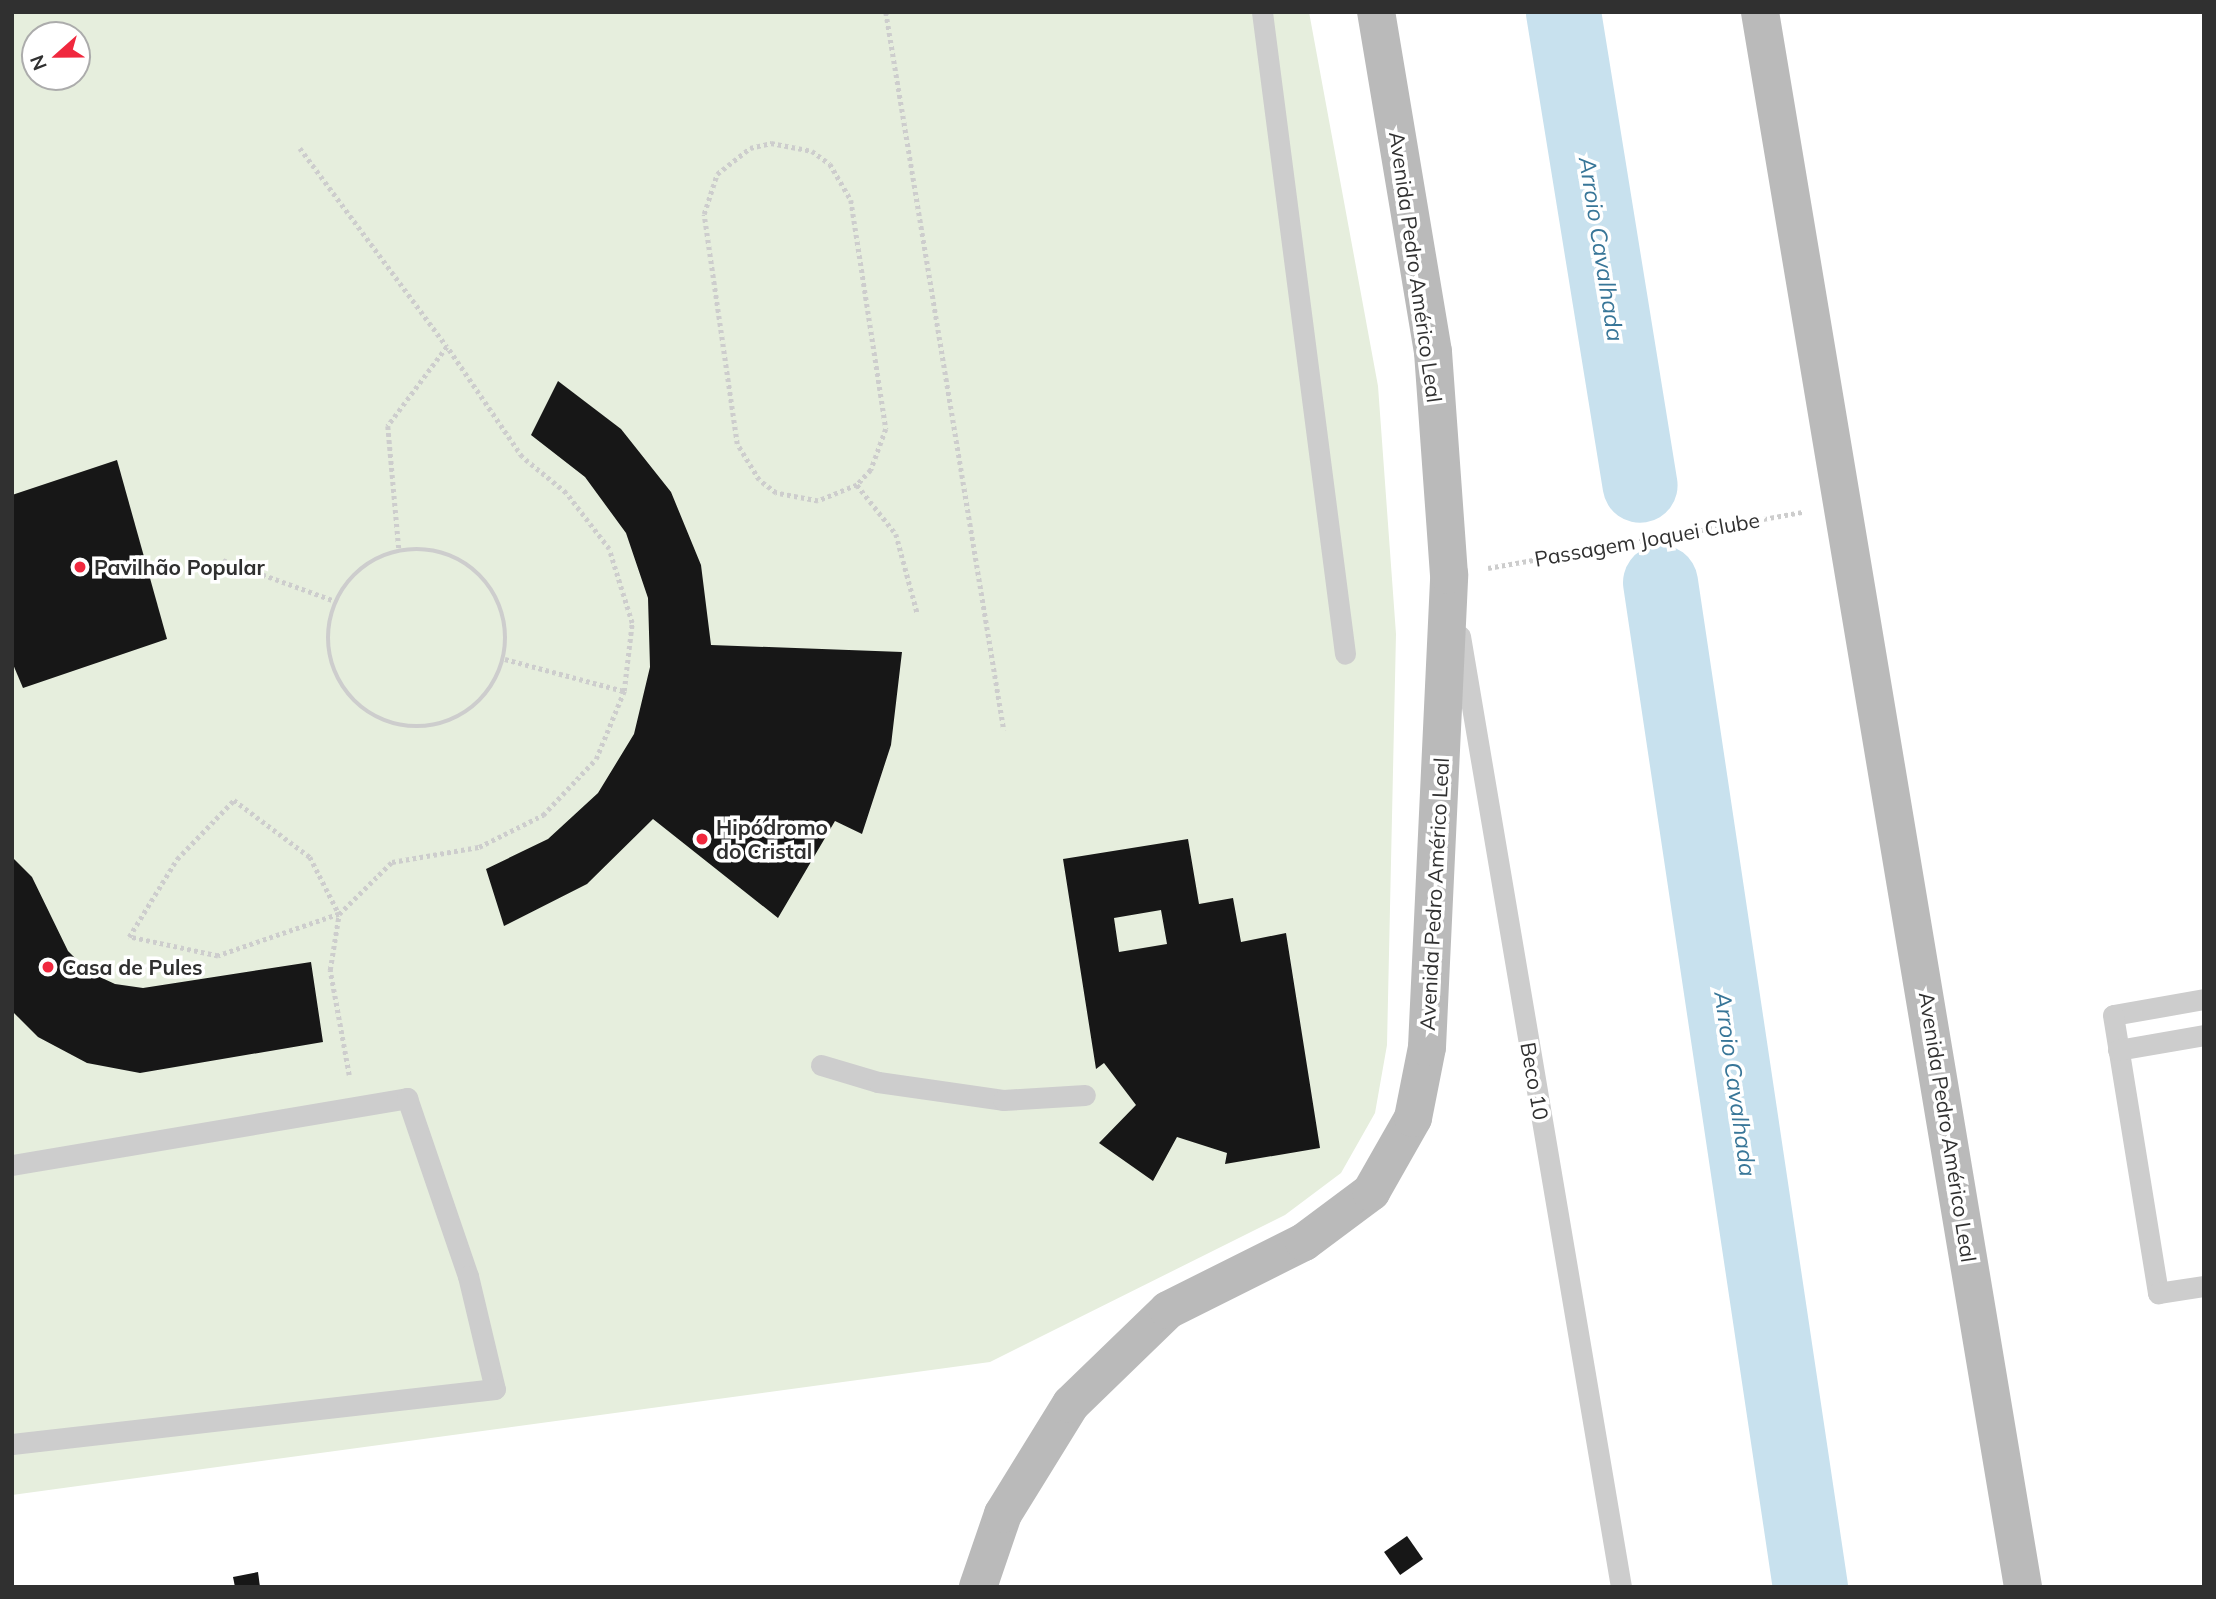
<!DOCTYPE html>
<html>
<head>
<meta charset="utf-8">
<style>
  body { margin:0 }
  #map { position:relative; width:2216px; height:1599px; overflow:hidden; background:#fff; font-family:Mulish,sans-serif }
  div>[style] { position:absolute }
  .green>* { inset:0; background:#e6eedd }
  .river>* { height:75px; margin:-37.5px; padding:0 37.5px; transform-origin:37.5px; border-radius:37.5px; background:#c8e1ee }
  .building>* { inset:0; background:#171717; transform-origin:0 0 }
  .path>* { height:4.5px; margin-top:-2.25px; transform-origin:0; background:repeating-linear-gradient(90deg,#cdcdcd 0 3.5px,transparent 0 7px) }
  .path>.ring { margin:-2.25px; padding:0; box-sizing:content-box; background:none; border:4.5px solid #cdcdcd; border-radius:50% }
  .lane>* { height:21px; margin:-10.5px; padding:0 10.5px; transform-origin:10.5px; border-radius:10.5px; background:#cdcdcd }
  .secondary>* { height:38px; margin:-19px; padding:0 19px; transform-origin:19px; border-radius:19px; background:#bababa }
  .dots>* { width:19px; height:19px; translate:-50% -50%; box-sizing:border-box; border:4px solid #fff; border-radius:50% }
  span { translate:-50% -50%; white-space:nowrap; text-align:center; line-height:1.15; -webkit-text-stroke:7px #fff; paint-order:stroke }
  .street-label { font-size:21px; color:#303030 }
  .poi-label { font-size:21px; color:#303030; font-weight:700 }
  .left { translate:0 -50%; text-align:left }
  .water-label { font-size:23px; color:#387698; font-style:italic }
  .frame { position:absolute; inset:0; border:14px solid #303030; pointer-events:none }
  .north { position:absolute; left:21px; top:21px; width:70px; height:70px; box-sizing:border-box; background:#fff; border:2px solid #acacac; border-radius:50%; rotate:249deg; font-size:19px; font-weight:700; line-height:28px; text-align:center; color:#303030 }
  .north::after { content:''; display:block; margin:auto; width:24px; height:32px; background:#f0283e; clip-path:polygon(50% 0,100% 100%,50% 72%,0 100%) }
</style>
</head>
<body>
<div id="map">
  <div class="green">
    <i style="clip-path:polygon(evenodd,12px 12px,1309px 12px,1378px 386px,1396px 634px,1387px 1045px,1375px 1113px,1341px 1173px,1285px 1215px,990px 1362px,12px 1495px,12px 12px,35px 35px,77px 35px,77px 77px,35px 77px,35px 35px)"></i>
  </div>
  <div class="river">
    <i style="left:1563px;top:12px;width:479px;rotate:80.8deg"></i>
    <i style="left:1660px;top:582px;width:1016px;rotate:81.51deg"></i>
  </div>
  <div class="building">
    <i style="clip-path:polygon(558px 381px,621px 429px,671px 492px,701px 565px,711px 645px,902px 652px,891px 745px,862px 834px,835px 821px,778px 918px,653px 819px,587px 884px,504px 926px,486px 869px,548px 839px,598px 793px,634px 734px,650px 667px,648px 598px,626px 533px,585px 477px,531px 435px)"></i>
    <i style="clip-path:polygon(117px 460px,167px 639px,23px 688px,12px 662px,12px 495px)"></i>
    <i style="clip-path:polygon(evenodd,1188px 839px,1199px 904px,1233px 898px,1241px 942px,1286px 933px,1320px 1148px,1225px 1164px,1227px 1153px,1177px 1137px,1153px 1181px,1099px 1143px,1136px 1105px,1104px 1063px,1096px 1069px,1063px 859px,1188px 839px,1161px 910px,1167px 944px,1119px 952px,1114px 918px,1161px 910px)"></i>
    <i style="clip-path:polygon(12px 857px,32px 877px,68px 951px,89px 972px,115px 984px,143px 988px,311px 962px,323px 1042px,140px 1073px,87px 1063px,38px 1037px,12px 1011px)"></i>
    <i style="left:1407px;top:1536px;width:28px;height:28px;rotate:55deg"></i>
    <i style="clip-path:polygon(258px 1572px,260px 1587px,235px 1587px,233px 1577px)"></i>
  </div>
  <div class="path">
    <i style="left:886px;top:12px;width:728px;rotate:80.67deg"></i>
    <i style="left:771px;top:143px;width:42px;rotate:11deg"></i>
    <i style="left:812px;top:151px;width:22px;rotate:36deg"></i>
    <i style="left:830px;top:164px;width:42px;rotate:59.7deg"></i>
    <i style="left:851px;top:200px;width:232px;rotate:81.3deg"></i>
    <i style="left:886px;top:429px;width:44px;rotate:110.1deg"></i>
    <i style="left:871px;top:470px;width:21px;rotate:133deg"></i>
    <i style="left:857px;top:485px;width:42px;rotate:157.7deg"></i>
    <i style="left:818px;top:501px;width:43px;rotate:-169.2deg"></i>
    <i style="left:776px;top:493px;width:21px;rotate:-143deg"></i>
    <i style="left:759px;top:480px;width:42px;rotate:-121.4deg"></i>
    <i style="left:737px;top:444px;width:232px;rotate:-98.2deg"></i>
    <i style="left:704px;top:214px;width:42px;rotate:-72deg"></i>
    <i style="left:717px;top:174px;width:42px;rotate:-38.2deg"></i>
    <i style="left:750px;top:148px;width:22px;rotate:-13deg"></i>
    <i style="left:300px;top:148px;width:247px;rotate:53.5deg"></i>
    <i style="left:447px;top:347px;width:99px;rotate:126.8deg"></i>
    <i style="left:388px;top:426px;width:124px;rotate:84.9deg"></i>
    <i style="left:857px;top:485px;width:63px;rotate:51.5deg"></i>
    <i style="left:896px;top:534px;width:81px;rotate:74.9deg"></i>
    <i class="ring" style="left:328px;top:549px;width:173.5px;height:173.5px"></i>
    <i style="left:223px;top:560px;width:119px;rotate:20.1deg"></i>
    <i style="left:1488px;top:568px;width:320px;rotate:-10.1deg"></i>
    <i style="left:505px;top:659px;width:123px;rotate:15.1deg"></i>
    <i style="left:234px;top:800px;width:95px;rotate:36.9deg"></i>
    <i style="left:310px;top:857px;width:64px;rotate:63deg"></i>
    <i style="left:339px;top:914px;width:128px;rotate:160.9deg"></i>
    <i style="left:218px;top:956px;width:91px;rotate:-167.9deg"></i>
    <i style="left:129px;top:937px;width:92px;rotate:-58.4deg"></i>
    <i style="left:177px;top:859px;width:82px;rotate:-46deg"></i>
    <i style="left:349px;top:1075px;width:107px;rotate:-100.3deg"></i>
    <i style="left:330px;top:970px;width:57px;rotate:-80.9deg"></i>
    <i style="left:339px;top:914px;width:74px;rotate:-44.5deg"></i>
    <i style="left:392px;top:862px;width:88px;rotate:-9.8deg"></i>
    <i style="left:479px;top:847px;width:72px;rotate:-26.6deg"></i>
    <i style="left:543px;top:815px;width:77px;rotate:-46.6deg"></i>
    <i style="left:596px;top:759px;width:74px;rotate:-67.6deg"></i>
    <i style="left:624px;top:691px;width:68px;rotate:-83.3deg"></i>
    <i style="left:632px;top:623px;width:77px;rotate:-107.3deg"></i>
    <i style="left:609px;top:549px;width:71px;rotate:-127.5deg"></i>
    <i style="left:566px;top:493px;width:57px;rotate:-140.7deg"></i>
    <i style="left:522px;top:457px;width:133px;rotate:-124.3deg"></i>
  </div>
  <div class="lane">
    <i style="left:1262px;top:12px;width:647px;rotate:82.63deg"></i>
    <i style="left:1460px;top:636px;width:965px;rotate:80.39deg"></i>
    <i style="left:2204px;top:999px;width:92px;rotate:170deg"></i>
    <i style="left:2113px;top:1015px;width:282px;rotate:80.8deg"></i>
    <i style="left:2158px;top:1293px;width:47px;rotate:-8.7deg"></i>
    <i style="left:2118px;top:1050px;width:87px;rotate:-9.9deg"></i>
    <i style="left:821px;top:1065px;width:59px;rotate:16.6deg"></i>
    <i style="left:878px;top:1082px;width:126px;rotate:8.2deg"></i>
    <i style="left:1003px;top:1100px;width:82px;rotate:-3.5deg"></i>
    <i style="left:12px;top:1165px;width:401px;rotate:-9.6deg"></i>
    <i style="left:407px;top:1098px;width:188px;rotate:71.1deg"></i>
    <i style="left:468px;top:1276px;width:116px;rotate:76.6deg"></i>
    <i style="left:495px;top:1389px;width:486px;rotate:173.5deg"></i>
  </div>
  <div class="secondary">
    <i style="left:1760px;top:12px;width:1597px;rotate:80.52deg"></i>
    <i style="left:978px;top:1587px;width:77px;rotate:-71.1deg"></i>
    <i style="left:1003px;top:1514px;width:129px;rotate:-58.3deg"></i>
    <i style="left:1071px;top:1404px;width:135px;rotate:-44.1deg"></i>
    <i style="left:1168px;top:1310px;width:152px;rotate:-26.6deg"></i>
    <i style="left:1304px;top:1242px;width:84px;rotate:-36.7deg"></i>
    <i style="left:1371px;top:1192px;width:85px;rotate:-60.4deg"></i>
    <i style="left:1413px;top:1118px;width:72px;rotate:-78.8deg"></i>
    <i style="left:1427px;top:1047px;width:473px;rotate:-87.3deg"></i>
    <i style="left:1449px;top:575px;width:224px;rotate:-94.1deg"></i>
    <i style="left:1433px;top:352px;width:345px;rotate:-99.5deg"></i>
  </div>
  <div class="dots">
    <i style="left:80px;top:567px;background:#f0283e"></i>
    <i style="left:702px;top:839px;background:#f0283e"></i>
    <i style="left:48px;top:967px;background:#f0283e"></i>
  </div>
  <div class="street-label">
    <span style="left:1416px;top:267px;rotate:82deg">Avenida Pedro Américo Leal</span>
    <span style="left:1647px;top:539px;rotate:-10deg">Passagem Joquei Clube</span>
    <span style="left:1434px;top:894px;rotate:-87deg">Avenida Pedro Américo Leal</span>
    <span style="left:1535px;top:1081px;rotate:80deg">Beco 10</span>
    <span style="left:1948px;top:1127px;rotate:81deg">Avenida Pedro Américo Leal</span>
  </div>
  <div class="poi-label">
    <span class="left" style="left:94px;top:567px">Pavilhão Popular</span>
    <span class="left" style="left:716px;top:839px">Hipódromo<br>do Cristal</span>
    <span class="left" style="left:62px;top:967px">Casa de Pules</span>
  </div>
  <div class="water-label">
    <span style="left:1601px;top:249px;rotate:81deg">Arroio Cavalhada</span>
    <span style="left:1735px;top:1084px;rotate:82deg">Arroio Cavalhada</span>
  </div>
  <div class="frame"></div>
  <div class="north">N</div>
</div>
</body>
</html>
